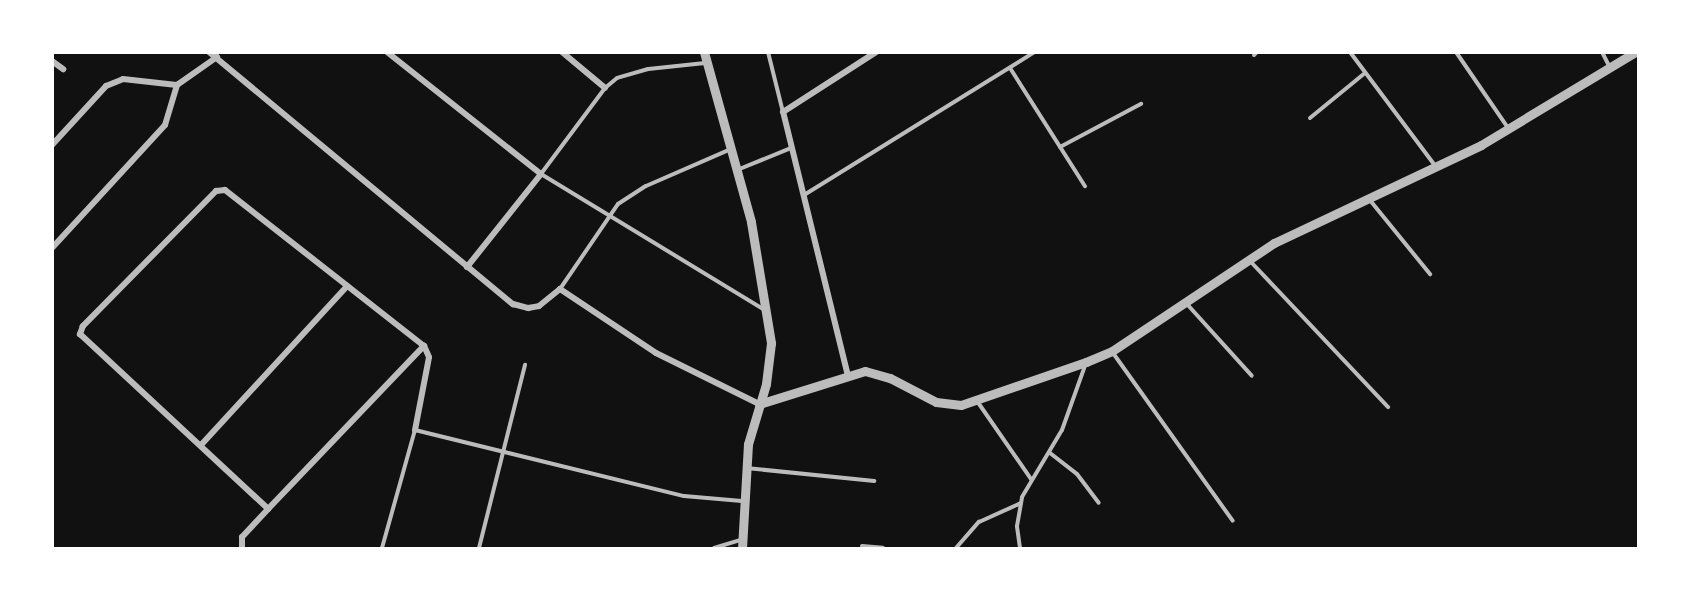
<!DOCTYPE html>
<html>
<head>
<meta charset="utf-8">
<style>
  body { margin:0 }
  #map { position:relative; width:1691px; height:601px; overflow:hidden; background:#111; font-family:"DejaVu Sans",sans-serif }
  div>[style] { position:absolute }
  .service>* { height:4px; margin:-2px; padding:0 2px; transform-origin:2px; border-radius:2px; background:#bcbcbc }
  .minor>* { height:6px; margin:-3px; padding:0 3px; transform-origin:3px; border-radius:3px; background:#bcbcbc }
  .tertiary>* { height:9px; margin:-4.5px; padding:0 4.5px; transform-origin:4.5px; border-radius:4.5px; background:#bcbcbc }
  span { translate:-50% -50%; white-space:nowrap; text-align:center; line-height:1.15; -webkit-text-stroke:4.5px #fff; paint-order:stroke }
  .frame { position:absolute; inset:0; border:54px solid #fff; pointer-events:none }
</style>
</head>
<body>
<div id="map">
  <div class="service">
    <i style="left:768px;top:52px;width:62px;rotate:76deg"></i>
    <i style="left:1350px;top:52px;width:144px;rotate:53.2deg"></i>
    <i style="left:1456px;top:52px;width:92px;rotate:55.6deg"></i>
    <i style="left:1602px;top:52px;width:18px;rotate:63deg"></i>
    <i style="left:1254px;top:55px;width:4px;rotate:-45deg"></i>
    <i style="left:705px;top:63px;width:57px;rotate:174deg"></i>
    <i style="left:648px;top:69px;width:32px;rotate:164deg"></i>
    <i style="left:617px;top:78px;width:16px;rotate:140deg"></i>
    <i style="left:605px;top:88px;width:107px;rotate:126.7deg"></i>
    <i style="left:541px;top:174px;width:260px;rotate:31.3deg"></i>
    <i style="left:1010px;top:68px;width:140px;rotate:57.6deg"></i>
    <i style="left:1310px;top:118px;width:71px;rotate:-39.3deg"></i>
    <i style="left:1060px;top:147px;width:92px;rotate:-28deg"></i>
    <i style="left:737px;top:170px;width:58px;rotate:-22.2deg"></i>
    <i style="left:804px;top:195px;width:272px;rotate:-31.8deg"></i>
    <i style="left:1369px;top:199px;width:97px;rotate:50.9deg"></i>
    <i style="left:1250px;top:261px;width:201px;rotate:46.6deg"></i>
    <i style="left:560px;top:289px;width:103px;rotate:-55.7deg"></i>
    <i style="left:618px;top:204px;width:33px;rotate:-33deg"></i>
    <i style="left:646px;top:186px;width:93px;rotate:-23.5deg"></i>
    <i style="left:1186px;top:303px;width:98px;rotate:47.9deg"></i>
    <i style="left:1113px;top:353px;width:206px;rotate:54.5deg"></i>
    <i style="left:977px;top:401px;width:95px;rotate:55.3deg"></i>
    <i style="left:1050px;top:453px;width:34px;rotate:38deg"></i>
    <i style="left:1077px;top:474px;width:36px;rotate:53deg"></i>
    <i style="left:746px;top:468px;width:129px;rotate:5.8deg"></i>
    <i style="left:862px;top:546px;width:21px;rotate:5deg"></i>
    <i style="left:382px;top:548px;width:123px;rotate:-74.4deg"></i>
    <i style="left:415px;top:430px;width:277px;rotate:13.8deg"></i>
    <i style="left:684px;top:496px;width:58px;rotate:4.9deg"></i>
    <i style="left:479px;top:548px;width:189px;rotate:-75.9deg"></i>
    <i style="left:714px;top:548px;width:28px;rotate:-17deg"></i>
    <i style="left:956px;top:548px;width:35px;rotate:-49deg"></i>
    <i style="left:979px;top:522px;width:46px;rotate:-24.3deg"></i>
    <i style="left:1020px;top:548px;width:22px;rotate:-98deg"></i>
    <i style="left:1017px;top:526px;width:29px;rotate:-80deg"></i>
    <i style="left:1022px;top:497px;width:78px;rotate:-59.2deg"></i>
    <i style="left:1062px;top:430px;width:71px;rotate:-70.3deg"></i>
  </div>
  <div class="minor">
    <i style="left:209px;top:52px;width:395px;rotate:39.7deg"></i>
    <i style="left:513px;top:304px;width:16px;rotate:15deg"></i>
    <i style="left:528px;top:308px;width:11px;rotate:-10deg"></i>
    <i style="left:539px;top:306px;width:27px;rotate:-39deg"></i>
    <i style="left:560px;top:289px;width:115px;rotate:33.7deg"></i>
    <i style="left:656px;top:353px;width:115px;rotate:26.3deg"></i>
    <i style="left:387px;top:52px;width:196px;rotate:38.4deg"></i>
    <i style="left:541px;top:174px;width:119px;rotate:128.5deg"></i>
    <i style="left:562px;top:52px;width:56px;rotate:39.9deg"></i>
    <i style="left:52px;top:61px;width:14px;rotate:36deg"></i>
    <i style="left:52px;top:145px;width:80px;rotate:-47.5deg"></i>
    <i style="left:106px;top:86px;width:18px;rotate:-22deg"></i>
    <i style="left:123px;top:79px;width:54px;rotate:6.3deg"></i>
    <i style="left:52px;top:248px;width:167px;rotate:-47.4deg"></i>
    <i style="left:165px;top:125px;width:42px;rotate:-73.3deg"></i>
    <i style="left:177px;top:85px;width:49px;rotate:-35deg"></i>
    <i style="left:848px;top:376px;width:272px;rotate:-103.8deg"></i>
    <i style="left:783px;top:112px;width:111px;rotate:-32.8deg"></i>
    <i style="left:415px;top:430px;width:74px;rotate:-79.1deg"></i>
    <i style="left:429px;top:357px;width:12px;rotate:-114deg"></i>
    <i style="left:424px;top:346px;width:253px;rotate:-141.9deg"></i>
    <i style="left:225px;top:190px;width:9px;rotate:174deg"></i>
    <i style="left:216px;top:191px;width:190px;rotate:134.6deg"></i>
    <i style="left:83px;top:326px;width:9px;rotate:111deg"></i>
    <i style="left:80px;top:334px;width:257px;rotate:42.9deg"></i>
    <i style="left:268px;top:509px;width:226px;rotate:-46.3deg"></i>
    <i style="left:201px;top:445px;width:216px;rotate:-47.4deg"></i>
    <i style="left:242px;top:548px;width:11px;rotate:-90deg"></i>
    <i style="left:242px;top:537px;width:38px;rotate:-47deg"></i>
  </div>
  <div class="tertiary">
    <i style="left:704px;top:52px;width:176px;rotate:74.5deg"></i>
    <i style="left:751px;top:222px;width:123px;rotate:80.6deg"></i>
    <i style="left:771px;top:343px;width:41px;rotate:97deg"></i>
    <i style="left:766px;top:384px;width:63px;rotate:106.7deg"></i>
    <i style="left:748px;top:444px;width:104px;rotate:93.3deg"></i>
    <i style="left:759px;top:404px;width:111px;rotate:-17.3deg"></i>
    <i style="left:865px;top:371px;width:26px;rotate:16deg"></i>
    <i style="left:890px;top:378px;width:52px;rotate:27.6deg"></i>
    <i style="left:936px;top:402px;width:25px;rotate:7deg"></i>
    <i style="left:961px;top:405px;width:132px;rotate:-19deg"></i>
    <i style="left:1086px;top:362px;width:28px;rotate:-23deg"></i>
    <i style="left:1112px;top:351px;width:195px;rotate:-33.7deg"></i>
    <i style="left:1274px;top:243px;width:229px;rotate:-25.3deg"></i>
    <i style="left:1481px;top:145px;width:180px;rotate:-31.1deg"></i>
  </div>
  <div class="frame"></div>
</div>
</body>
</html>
